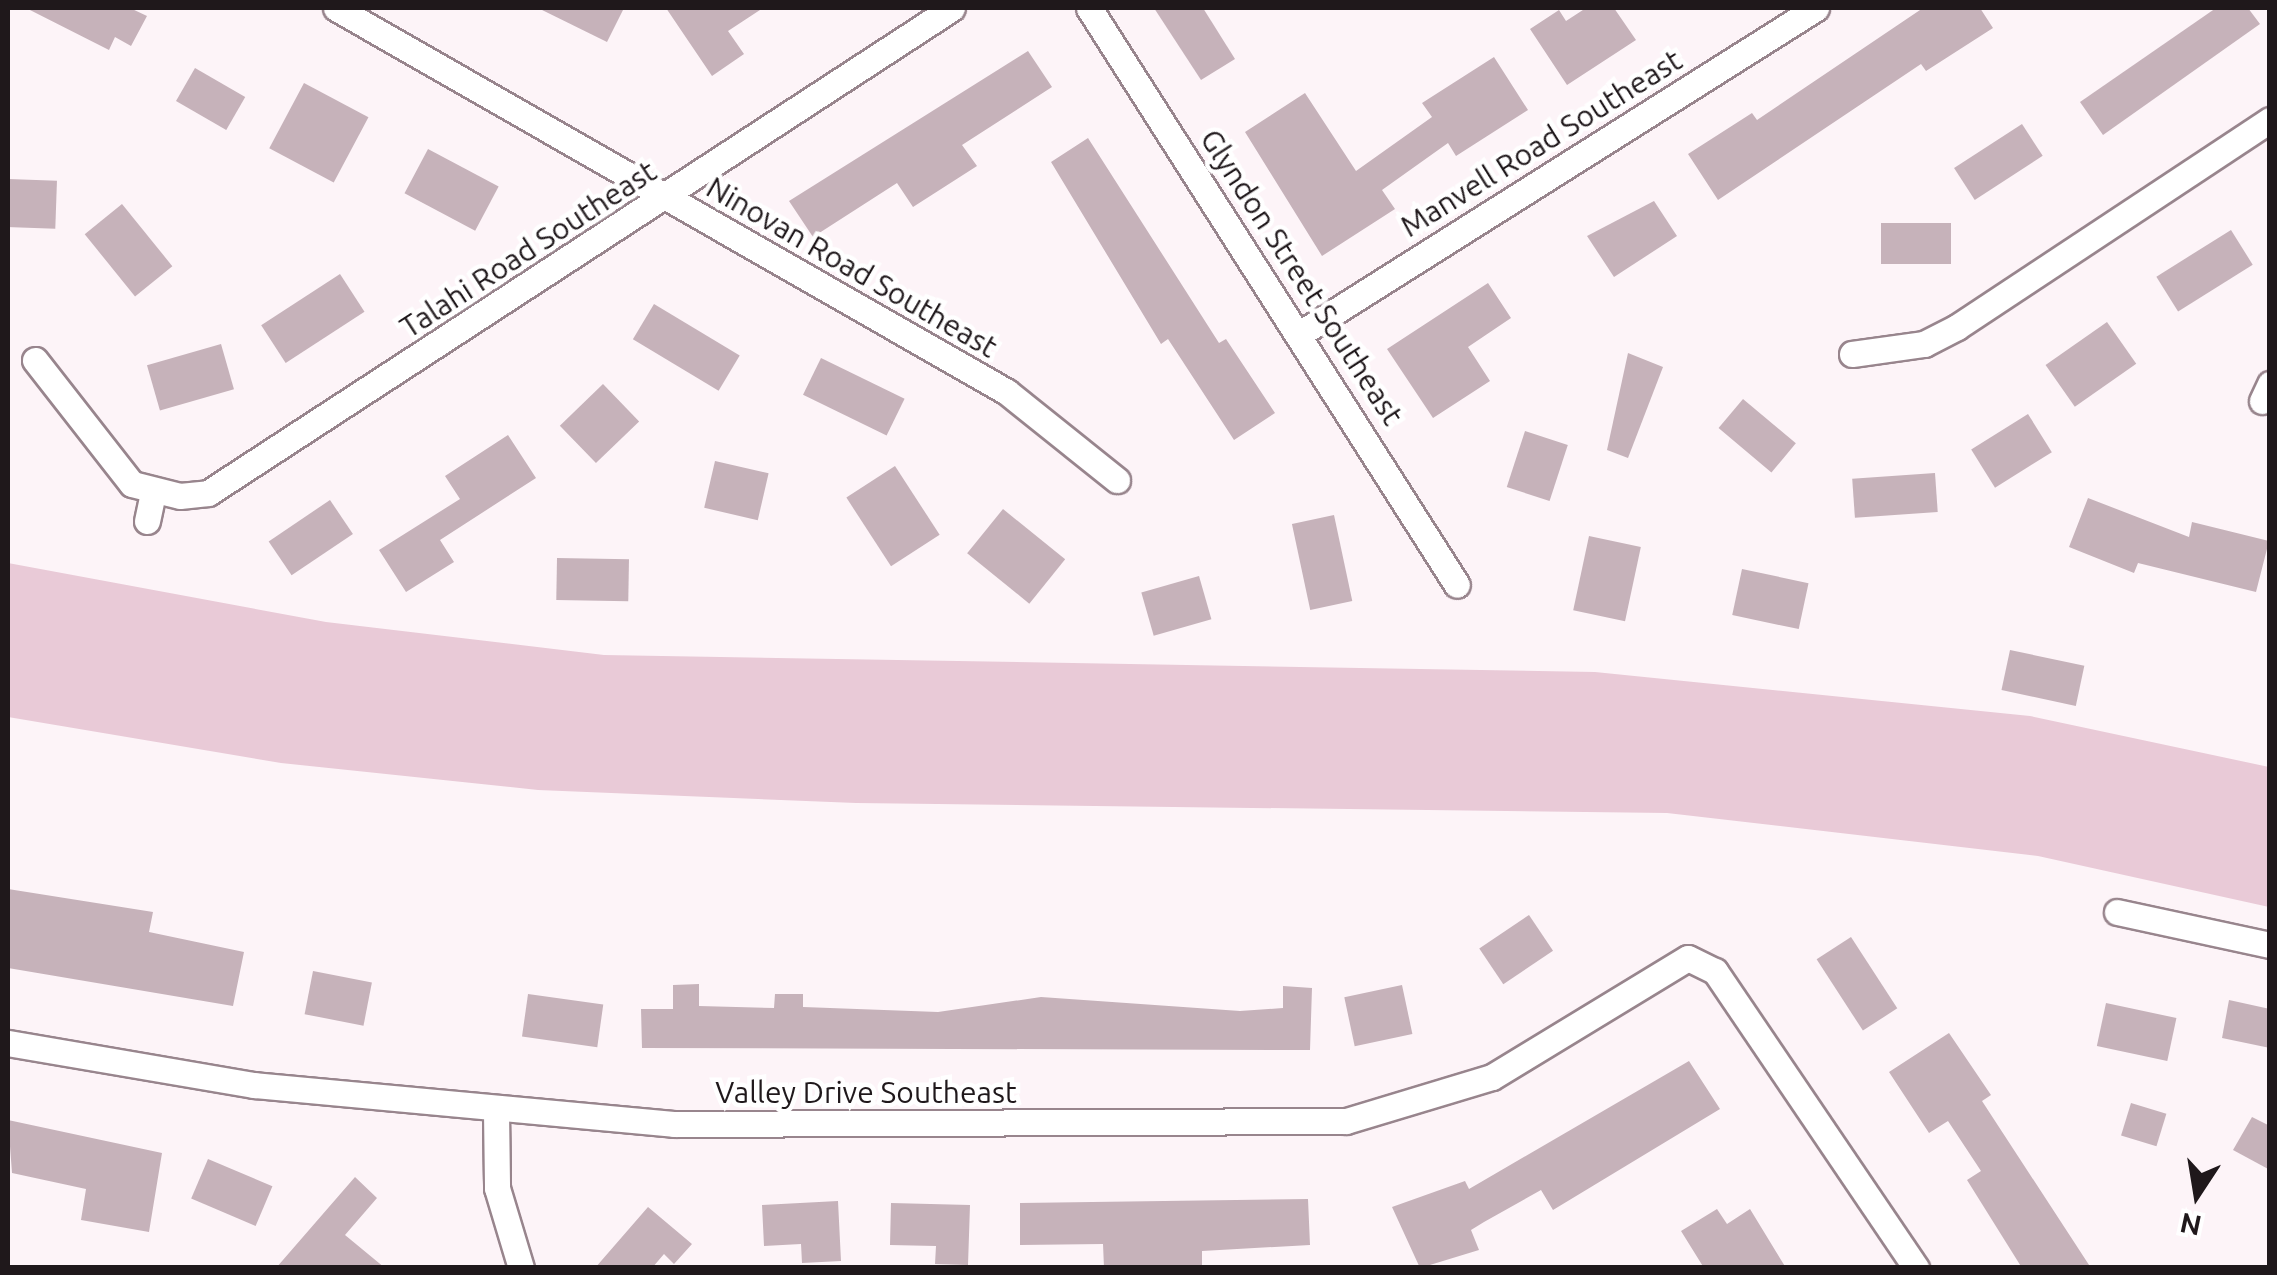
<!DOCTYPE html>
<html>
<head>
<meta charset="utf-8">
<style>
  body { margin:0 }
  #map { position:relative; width:2277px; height:1275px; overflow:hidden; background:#fdf4f8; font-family:Ubuntu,sans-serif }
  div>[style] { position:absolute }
  .green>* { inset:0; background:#e9cad7 }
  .building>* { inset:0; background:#c6b2ba; transform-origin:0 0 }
  .roads { filter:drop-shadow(2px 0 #98858d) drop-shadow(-2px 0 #98858d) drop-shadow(0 2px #98858d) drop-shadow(0 -2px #98858d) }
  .street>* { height:25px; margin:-12.5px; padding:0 12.5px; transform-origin:12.5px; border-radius:12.5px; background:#fff }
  span { translate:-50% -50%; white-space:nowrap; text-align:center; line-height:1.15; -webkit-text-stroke:9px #fff; paint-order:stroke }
  .street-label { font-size:30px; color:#1f181b }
  .frame { position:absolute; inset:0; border:10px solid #1f181b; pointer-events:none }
  .north { position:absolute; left:2147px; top:1145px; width:100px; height:100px; -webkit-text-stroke:8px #fff; paint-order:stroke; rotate:192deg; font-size:28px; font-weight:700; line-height:40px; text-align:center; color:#1f181b }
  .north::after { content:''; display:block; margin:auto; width:35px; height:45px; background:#1f181b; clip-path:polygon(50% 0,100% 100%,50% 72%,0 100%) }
</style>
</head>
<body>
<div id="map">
  <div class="green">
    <i style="clip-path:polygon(8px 563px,326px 622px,604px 655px,1595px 672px,2030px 716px,2269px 767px,2269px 907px,2038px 856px,1667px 813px,856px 803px,538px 790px,281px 763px,8px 717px)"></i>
  </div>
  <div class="building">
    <i style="clip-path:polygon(26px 8px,130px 8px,147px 16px,131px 46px,115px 37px,109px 50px)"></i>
    <i style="clip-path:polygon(538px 8px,624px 8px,607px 42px)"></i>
    <i style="clip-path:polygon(666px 8px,763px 8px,728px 31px,744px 54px,712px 76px)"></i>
    <i style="clip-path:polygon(1154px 8px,1203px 8px,1235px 59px,1201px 80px)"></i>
    <i style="clip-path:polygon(1586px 8px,1614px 8px,1636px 40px,1567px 85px,1530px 29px,1559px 10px,1566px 21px)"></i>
    <i style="clip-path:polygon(1923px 8px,1980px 8px,1993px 28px,1926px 71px,1921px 64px,1718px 200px,1688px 154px,1752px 113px,1757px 120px)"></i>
    <i style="clip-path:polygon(2216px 8px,2248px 8px,2260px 24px,2103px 135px,2080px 102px)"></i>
    <i style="clip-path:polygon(1028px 51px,1052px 87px,962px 145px,977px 166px,913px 207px,897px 183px,813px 237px,789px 201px)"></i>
    <i style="clip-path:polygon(1494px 57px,1528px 110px,1456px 156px,1448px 143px,1382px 190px,1395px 209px,1322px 256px,1245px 132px,1305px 93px,1356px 171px,1432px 117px,1422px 103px)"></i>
    <i style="left:195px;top:68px;width:58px;height:38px;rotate:30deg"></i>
    <i style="left:304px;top:83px;width:73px;height:74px;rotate:28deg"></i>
    <i style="left:2022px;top:124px;width:38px;height:81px;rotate:57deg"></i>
    <i style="clip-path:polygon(1088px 138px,1219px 343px,1226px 339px,1275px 413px,1234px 440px,1168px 339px,1161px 344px,1051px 162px)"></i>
    <i style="left:428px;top:149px;width:80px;height:50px;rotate:28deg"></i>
    <i style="left:8px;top:179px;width:49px;height:48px;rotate:2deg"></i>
    <i style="clip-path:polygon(1654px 201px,1677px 236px,1614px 277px,1587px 236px)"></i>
    <i style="left:122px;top:204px;width:80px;height:48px;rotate:51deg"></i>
    <i style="left:1881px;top:223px;width:70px;height:41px"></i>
    <i style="left:2231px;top:230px;width:41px;height:88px;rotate:58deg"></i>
    <i style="left:340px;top:274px;width:45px;height:94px;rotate:57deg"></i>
    <i style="clip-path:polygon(1488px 283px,1511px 318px,1468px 347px,1490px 381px,1433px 418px,1387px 349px)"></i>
    <i style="left:654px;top:304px;width:100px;height:41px;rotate:31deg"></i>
    <i style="left:2107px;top:322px;width:51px;height:75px;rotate:55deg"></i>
    <i style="left:221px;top:344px;width:47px;height:77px;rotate:74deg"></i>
    <i style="clip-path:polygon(1628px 353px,1663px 367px,1628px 458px,1607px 450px)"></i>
    <i style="left:821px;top:358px;width:93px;height:41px;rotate:26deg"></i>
    <i style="left:603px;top:384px;width:52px;height:60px;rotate:46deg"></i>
    <i style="left:1743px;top:399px;width:69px;height:38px;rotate:40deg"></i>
    <i style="left:2028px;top:414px;width:45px;height:67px;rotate:58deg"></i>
    <i style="left:1525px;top:431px;width:45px;height:59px;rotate:18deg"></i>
    <i style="clip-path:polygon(508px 435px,536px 478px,440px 540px,454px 562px,406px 592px,379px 550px,460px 499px,445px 476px)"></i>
    <i style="left:715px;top:461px;width:55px;height:48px;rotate:13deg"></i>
    <i style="left:895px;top:466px;width:82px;height:58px;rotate:57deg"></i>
    <i style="left:1935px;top:473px;width:39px;height:83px;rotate:86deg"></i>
    <i style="clip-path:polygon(2088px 498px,2189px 537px,2192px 522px,2269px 541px,2256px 592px,2138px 563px,2134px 573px,2069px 547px)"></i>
    <i style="left:330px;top:500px;width:41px;height:74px;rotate:56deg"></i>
    <i style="left:1003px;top:509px;width:80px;height:57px;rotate:39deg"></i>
    <i style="left:1334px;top:515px;width:88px;height:43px;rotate:78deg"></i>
    <i style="left:1589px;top:536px;width:53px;height:76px;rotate:12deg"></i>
    <i style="left:557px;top:558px;width:72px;height:42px;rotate:1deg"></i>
    <i style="left:1742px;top:569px;width:68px;height:47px;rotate:12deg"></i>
    <i style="left:1199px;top:576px;width:45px;height:60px;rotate:74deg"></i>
    <i style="left:2010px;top:650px;width:76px;height:41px;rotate:12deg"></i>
    <i style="clip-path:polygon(8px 889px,153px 912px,149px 932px,244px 952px,233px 1006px,8px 968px)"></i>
    <i style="left:1529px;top:915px;width:43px;height:60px;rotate:56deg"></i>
    <i style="left:1851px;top:937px;width:85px;height:41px;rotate:57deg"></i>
    <i style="left:313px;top:971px;width:60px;height:44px;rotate:11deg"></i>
    <i style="clip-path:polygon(699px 984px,699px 1006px,774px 1008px,775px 994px,803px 994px,803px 1007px,938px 1012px,1041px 997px,1240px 1011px,1283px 1008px,1283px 986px,1312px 988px,1310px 1050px,642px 1048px,641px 1009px,673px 1009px,673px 985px)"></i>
    <i style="left:1402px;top:985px;width:50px;height:59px;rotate:78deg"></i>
    <i style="left:528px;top:994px;width:76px;height:43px;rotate:8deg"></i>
    <i style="clip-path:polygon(2229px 1000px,2270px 1009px,2270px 1048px,2222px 1038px)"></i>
    <i style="left:2106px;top:1003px;width:72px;height:44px;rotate:12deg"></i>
    <i style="clip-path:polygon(1949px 1033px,1991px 1095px,1982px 1101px,2091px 1268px,2022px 1268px,1967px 1180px,1981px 1171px,1948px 1121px,1929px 1133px,1889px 1072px)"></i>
    <i style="clip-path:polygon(1689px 1061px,1720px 1109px,1553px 1210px,1541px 1190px,1484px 1222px,1471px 1230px,1479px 1250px,1420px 1268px,1392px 1207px,1465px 1181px,1469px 1189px)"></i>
    <i style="left:2131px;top:1103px;width:37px;height:34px;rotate:17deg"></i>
    <i style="clip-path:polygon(2252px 1117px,2270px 1126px,2270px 1170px,2233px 1150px)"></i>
    <i style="clip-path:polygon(8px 1120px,162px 1153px,149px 1232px,81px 1220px,86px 1189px,12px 1173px)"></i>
    <i style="left:208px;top:1159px;width:70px;height:43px;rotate:23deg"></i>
    <i style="clip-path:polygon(355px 1177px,377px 1198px,345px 1235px,385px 1268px,276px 1268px)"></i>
    <i style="clip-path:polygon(1308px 1199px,1310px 1245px,1202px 1251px,1202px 1268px,1104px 1268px,1103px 1244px,1020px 1245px,1020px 1203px)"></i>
    <i style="clip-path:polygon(838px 1201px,841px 1261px,802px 1263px,801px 1244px,764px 1246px,762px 1205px)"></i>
    <i style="clip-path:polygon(891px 1203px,970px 1205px,968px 1265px,935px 1264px,936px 1246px,890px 1245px)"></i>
    <i style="clip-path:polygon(648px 1207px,692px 1244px,674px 1264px,664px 1254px,652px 1268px,595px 1268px)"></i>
    <i style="clip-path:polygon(1717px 1209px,1727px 1224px,1750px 1209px,1786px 1268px,1704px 1268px,1681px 1231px)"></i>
  </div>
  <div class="roads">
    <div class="street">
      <i style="left:336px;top:8px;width:773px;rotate:29.78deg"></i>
      <i style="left:1007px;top:392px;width:141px;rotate:38.7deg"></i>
      <i style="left:1089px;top:8px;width:684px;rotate:57.47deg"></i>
      <i style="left:1301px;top:333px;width:609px;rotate:-32.25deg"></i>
      <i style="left:1852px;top:354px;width:73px;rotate:-7.9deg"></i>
      <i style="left:1924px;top:344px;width:37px;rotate:-27deg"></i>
      <i style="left:1957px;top:327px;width:375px;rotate:-33.5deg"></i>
      <i style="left:35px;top:360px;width:157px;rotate:52deg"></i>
      <i style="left:132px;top:484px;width:49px;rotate:14deg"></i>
      <i style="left:180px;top:496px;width:28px;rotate:-6deg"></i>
      <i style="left:208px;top:493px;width:888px;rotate:-33.1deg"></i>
      <i style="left:2262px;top:401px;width:19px;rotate:-65deg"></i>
      <i style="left:147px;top:521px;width:30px;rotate:-78deg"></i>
      <i style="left:2117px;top:912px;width:157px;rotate:12.2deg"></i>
      <i style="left:8px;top:1043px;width:250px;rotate:9.7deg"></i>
      <i style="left:254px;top:1085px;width:422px;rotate:5.3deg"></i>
      <i style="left:674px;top:1124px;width:672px;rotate:-0.26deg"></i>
      <i style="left:1346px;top:1121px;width:152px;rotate:-16.8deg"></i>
      <i style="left:1492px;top:1077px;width:229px;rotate:-31.3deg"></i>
      <i style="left:1688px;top:958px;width:30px;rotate:26deg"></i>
      <i style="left:1715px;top:971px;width:359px;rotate:55.9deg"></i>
      <i style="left:496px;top:1112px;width:76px;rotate:89.2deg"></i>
      <i style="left:497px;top:1188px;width:84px;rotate:73.3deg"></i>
    </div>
  </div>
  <div class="street-label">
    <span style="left:1541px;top:143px;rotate:-32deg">Manvell Road Southeast</span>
    <span style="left:528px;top:249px;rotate:-33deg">Talahi Road Southeast</span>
    <span style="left:852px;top:267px;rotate:30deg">Ninovan Road Southeast</span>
    <span style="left:1302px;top:277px;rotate:57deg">Glyndon Street Southeast</span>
    <span style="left:866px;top:1092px">Valley Drive Southeast</span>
  </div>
  <div class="frame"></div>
  <div class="north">N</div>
</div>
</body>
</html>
